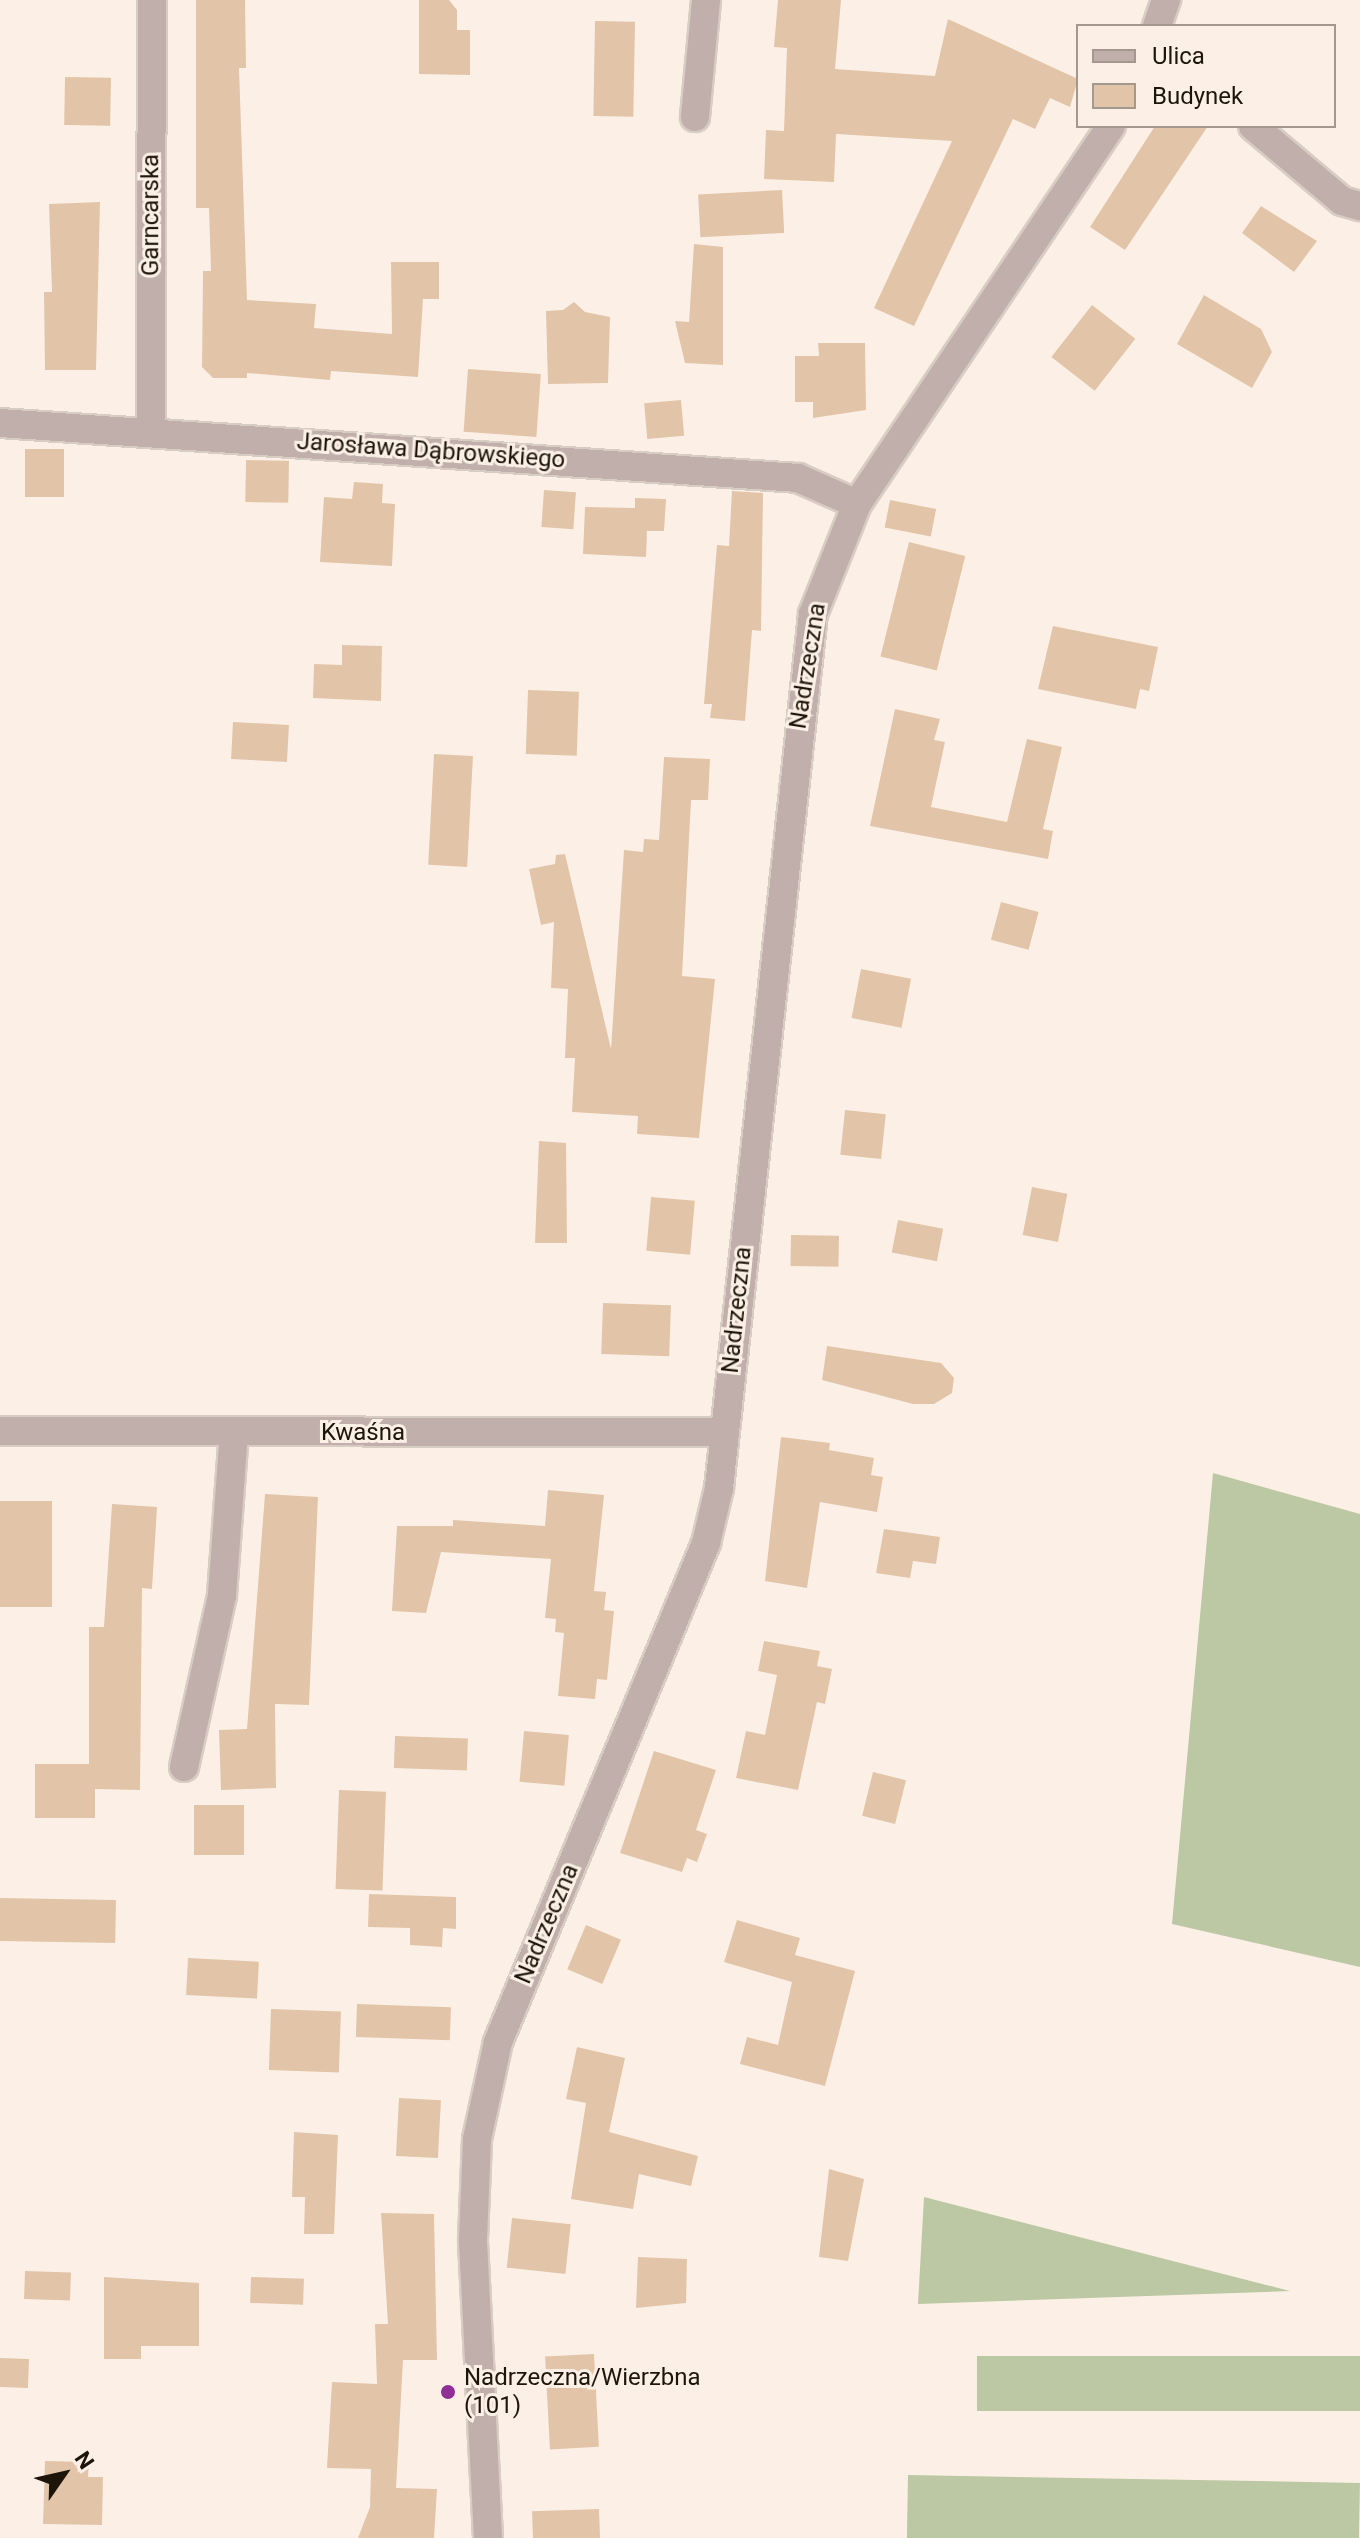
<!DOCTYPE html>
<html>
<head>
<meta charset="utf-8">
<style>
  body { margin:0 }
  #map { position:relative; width:1360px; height:2538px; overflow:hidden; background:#fcf0e6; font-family:Roboto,sans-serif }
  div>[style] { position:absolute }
  .forest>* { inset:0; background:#bcc7a3; transform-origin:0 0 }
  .building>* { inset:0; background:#e2c5a8; transform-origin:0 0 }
  .roads { filter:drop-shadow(2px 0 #d8cdc3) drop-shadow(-2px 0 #d8cdc3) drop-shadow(0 2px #d8cdc3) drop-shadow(0 -2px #d8cdc3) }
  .minor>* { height:28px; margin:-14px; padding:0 14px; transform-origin:14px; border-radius:14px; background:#c0afab }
  .dots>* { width:22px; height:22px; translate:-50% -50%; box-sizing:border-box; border:4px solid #fcf0e6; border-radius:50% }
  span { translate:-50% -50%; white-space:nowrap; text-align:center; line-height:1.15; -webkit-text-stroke:6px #fcf0e6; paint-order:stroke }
  .street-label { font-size:24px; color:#1d140a }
  .poi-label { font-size:24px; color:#1d140a }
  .left { translate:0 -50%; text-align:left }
  .legend { position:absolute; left:1076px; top:24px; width:260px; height:104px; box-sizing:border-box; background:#fcf0e6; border:2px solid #a3988e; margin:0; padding:10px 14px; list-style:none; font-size:24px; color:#1d140a }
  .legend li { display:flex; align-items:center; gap:16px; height:40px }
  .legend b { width:40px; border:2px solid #a3988e }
  .north { position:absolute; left:24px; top:2434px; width:80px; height:80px; -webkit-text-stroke:6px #fcf0e6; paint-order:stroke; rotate:56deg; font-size:22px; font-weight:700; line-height:32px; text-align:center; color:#1d140a }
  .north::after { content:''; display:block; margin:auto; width:28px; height:36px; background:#1d140a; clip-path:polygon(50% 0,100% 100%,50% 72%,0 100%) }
</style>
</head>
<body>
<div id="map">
  <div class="forest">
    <i style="clip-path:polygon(1213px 1473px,1360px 1514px,1360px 1967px,1172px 1924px)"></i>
    <i style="clip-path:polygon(924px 2197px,1290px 2291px,918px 2304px)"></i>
    <i style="left:1360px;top:2356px;width:55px;height:383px;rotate:90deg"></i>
    <i style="left:908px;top:2475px;width:452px;height:63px;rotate:1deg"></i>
  </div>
  <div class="building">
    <i style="clip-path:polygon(196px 0,245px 0,246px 68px,239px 68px,247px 300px,316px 304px,314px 328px,392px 334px,391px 262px,439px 262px,439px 299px,423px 299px,418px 377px,331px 371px,330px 380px,247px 373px,247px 378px,213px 378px,202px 367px,203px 271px,211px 271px,209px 208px,196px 208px)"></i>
    <i style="clip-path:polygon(419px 0,449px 0,457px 10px,457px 30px,470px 30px,470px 75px,419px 74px)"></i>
    <i style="clip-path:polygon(778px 0,841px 0,835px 69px,935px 76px,948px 19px,1078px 79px,1070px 107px,1050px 98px,1035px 129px,1013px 119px,914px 326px,874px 308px,952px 141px,836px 134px,834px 182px,764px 179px,766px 130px,784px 131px,787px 48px,774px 47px)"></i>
    <i style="left:595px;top:21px;width:40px;height:95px;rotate:1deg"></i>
    <i style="left:65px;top:77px;width:46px;height:48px;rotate:1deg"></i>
    <i style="clip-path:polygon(1155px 126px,1208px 126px,1125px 250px,1090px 227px)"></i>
    <i style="left:782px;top:190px;width:43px;height:84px;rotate:87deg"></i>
    <i style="clip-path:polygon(100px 202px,96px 370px,45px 370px,44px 292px,52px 292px,49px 204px)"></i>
    <i style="clip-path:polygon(1261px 206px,1317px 241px,1294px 272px,1242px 233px)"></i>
    <i style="clip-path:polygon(694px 244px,723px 247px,723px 365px,685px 363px,675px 321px,689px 322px)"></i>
    <i style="clip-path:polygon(1204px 295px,1261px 329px,1272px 352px,1252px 388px,1177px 344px)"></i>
    <i style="clip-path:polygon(574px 302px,585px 312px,610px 317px,608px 383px,548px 384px,546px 311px,563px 310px)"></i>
    <i style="left:1092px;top:305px;width:55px;height:66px;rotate:38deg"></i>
    <i style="clip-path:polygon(818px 343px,865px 343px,866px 410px,813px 418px,813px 402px,795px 402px,795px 356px,819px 356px)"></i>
    <i style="left:468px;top:369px;width:73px;height:63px;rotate:4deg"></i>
    <i style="left:681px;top:400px;width:36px;height:37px;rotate:85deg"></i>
    <i style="left:64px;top:449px;width:48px;height:39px;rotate:90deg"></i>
    <i style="left:246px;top:460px;width:43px;height:42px;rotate:1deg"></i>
    <i style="clip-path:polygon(354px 482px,383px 484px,382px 503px,395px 504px,392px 566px,320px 562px,324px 497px,352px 499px)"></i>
    <i style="left:544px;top:490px;width:32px;height:37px;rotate:4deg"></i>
    <i style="clip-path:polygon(732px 491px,763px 493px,761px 631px,752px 630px,745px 721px,710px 718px,712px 704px,704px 704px,717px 545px,729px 546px)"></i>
    <i style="clip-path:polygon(635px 498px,666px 499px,664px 531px,647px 531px,646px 557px,583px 554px,585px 507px,635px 508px)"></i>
    <i style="left:890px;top:500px;width:47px;height:28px;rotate:11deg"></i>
    <i style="left:909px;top:542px;width:58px;height:118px;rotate:14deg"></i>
    <i style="clip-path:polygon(1053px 626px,1158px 647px,1149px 691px,1140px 689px,1136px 709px,1038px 689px)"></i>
    <i style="clip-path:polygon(342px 645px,382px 646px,381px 701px,313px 698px,314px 664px,342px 665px)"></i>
    <i style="left:528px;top:690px;width:51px;height:64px;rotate:2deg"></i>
    <i style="clip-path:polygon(895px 709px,940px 719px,934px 740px,945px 742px,931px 807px,1007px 822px,1027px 739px,1062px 747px,1043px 829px,1053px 831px,1048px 859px,870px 826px)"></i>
    <i style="left:233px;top:722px;width:56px;height:37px;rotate:3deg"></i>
    <i style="left:434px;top:754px;width:39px;height:111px;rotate:3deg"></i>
    <i style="clip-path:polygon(664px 757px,710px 759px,708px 800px,691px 800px,682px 976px,715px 979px,699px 1138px,637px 1134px,638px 1116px,572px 1112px,575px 1058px,565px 1058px,568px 989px,551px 988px,554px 922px,541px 925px,529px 869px,555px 864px,556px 855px,565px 854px,611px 1049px,624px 850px,643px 852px,644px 839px,659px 840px)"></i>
    <i style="left:1001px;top:902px;width:39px;height:39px;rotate:15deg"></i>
    <i style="left:861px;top:969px;width:51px;height:50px;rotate:11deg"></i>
    <i style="left:845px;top:1110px;width:41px;height:45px;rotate:6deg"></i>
    <i style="clip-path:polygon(539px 1141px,566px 1143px,567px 1243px,535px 1243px)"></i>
    <i style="left:1032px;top:1187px;width:36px;height:49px;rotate:11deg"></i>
    <i style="left:651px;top:1197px;width:44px;height:54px;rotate:5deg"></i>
    <i style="left:898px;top:1220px;width:46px;height:33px;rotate:11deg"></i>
    <i style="left:791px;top:1235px;width:48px;height:31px;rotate:1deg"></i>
    <i style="left:603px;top:1303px;width:68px;height:51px;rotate:2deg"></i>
    <i style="clip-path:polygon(827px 1346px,941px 1363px,954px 1378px,952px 1393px,934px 1404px,913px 1404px,822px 1380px)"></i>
    <i style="clip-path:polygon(781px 1437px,830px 1443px,829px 1450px,874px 1458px,871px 1475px,883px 1477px,877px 1512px,820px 1502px,807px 1588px,765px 1581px)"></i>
    <i style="clip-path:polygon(548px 1490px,604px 1495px,594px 1591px,606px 1592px,604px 1610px,614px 1611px,607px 1680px,597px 1679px,595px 1699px,558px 1696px,564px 1633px,555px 1632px,556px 1619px,545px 1618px,551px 1559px,441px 1552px,426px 1613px,392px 1611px,397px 1526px,453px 1526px,453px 1520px,545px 1526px)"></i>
    <i style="clip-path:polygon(265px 1494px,318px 1497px,309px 1705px,275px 1704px,276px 1788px,221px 1790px,219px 1730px,247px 1729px)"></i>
    <i style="left:0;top:1501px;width:52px;height:106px"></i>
    <i style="clip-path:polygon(112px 1504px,157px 1507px,152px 1589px,142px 1588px,140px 1790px,95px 1789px,95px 1818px,35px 1818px,35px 1764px,89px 1764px,89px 1627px,104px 1627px)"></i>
    <i style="clip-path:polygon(884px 1529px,940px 1537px,936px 1564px,913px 1561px,910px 1578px,876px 1573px)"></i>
    <i style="clip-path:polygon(764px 1641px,820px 1651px,817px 1666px,832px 1669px,825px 1704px,817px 1702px,798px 1790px,736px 1778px,746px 1731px,765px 1735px,777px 1675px,758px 1671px)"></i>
    <i style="left:524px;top:1731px;width:45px;height:51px;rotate:5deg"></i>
    <i style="left:395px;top:1736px;width:73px;height:32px;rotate:2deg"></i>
    <i style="clip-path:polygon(654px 1751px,716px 1770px,696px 1830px,707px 1834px,697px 1862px,687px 1858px,682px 1872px,620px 1853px)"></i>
    <i style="left:873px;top:1772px;width:34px;height:45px;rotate:14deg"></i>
    <i style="left:339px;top:1790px;width:47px;height:99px;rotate:2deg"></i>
    <i style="left:194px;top:1805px;width:50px;height:50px"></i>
    <i style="clip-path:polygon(369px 1894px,456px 1897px,456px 1929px,443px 1928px,442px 1947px,410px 1945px,410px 1928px,368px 1927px)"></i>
    <i style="left:0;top:1898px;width:116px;height:43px;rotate:1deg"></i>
    <i style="clip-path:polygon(737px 1920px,800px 1938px,795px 1955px,855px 1971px,825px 2086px,740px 2064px,747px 2037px,778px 2045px,792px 1982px,724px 1962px)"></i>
    <i style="left:586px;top:1925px;width:38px;height:48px;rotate:23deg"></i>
    <i style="left:188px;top:1958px;width:71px;height:37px;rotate:3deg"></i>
    <i style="left:357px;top:2004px;width:94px;height:33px;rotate:2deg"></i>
    <i style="left:271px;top:2009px;width:70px;height:61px;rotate:2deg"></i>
    <i style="clip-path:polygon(577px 2047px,625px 2058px,609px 2132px,698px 2156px,691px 2186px,639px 2174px,633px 2209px,571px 2199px,586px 2103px,566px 2099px)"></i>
    <i style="left:399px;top:2098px;width:42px;height:58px;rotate:3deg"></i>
    <i style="clip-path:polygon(294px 2132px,338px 2135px,334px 2234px,304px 2234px,305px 2197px,292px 2197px)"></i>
    <i style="clip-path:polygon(829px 2169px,864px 2179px,848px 2261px,819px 2257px)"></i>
    <i style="clip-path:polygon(381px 2213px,434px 2214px,437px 2360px,403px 2360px,396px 2488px,437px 2489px,434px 2538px,358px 2538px,370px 2507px,371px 2469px,327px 2468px,332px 2382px,377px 2384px,375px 2324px,388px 2324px)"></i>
    <i style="left:512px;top:2218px;width:59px;height:50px;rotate:6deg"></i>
    <i style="clip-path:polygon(638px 2257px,687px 2259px,686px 2303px,636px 2308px)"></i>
    <i style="left:25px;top:2271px;width:46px;height:28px;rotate:2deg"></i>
    <i style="clip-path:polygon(104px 2277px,199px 2283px,199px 2346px,141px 2346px,141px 2359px,104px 2359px)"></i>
    <i style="left:251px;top:2277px;width:53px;height:26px;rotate:2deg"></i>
    <i style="left:594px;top:2354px;width:93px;height:49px;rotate:87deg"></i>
    <i style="left:0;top:2358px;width:29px;height:29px;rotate:2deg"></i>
    <i style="clip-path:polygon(45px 2461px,89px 2462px,88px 2477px,103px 2477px,102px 2525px,43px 2524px)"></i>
    <i style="left:599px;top:2509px;width:29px;height:67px;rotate:88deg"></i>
  </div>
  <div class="roads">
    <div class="minor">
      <i style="left:1157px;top:26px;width:28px;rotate:-71deg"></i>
      <i style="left:695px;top:117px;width:118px;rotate:-84.6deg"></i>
      <i style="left:1253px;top:126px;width:116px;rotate:40.1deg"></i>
      <i style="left:1342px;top:201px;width:19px;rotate:16deg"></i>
      <i style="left:0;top:423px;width:800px;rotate:3.94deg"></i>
      <i style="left:798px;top:478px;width:64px;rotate:23.8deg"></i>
      <i style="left:151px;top:430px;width:430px;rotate:-89.9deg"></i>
      <i style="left:0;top:1431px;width:725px;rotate:0.08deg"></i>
      <i style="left:184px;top:1767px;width:176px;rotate:-77.5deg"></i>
      <i style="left:222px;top:1595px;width:162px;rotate:-85.8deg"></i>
      <i style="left:488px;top:2538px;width:299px;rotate:-92.9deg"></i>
      <i style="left:473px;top:2239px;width:100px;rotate:-87.7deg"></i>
      <i style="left:477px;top:2139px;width:99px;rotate:-77.8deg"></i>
      <i style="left:498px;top:2042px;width:541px;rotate:-67.37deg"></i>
      <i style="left:706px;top:1543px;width:57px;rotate:-76.7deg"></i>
      <i style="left:719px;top:1488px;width:879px;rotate:-83.86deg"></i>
      <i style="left:813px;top:614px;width:118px;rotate:-68.2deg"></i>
      <i style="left:857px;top:504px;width:455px;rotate:-56.1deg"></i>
    </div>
  </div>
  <div class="dots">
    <i style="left:448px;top:2392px;background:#902f98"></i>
  </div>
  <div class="street-label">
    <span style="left:151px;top:215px;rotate:-90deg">Garncarska</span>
    <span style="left:431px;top:451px;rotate:4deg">Jarosława Dąbrowskiego</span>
    <span style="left:808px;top:666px;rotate:-81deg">Nadrzeczna</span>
    <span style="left:737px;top:1310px;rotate:-84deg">Nadrzeczna</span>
    <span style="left:363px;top:1433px">Kwaśna</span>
    <span style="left:547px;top:1924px;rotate:-67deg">Nadrzeczna</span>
  </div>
  <div class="poi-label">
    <span class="left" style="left:464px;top:2392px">Nadrzeczna/Wierzbna<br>(101)</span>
  </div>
  <ul class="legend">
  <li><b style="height:10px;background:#c0afab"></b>Ulica</li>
  <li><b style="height:22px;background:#e2c5a8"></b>Budynek</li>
  </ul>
  <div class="north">N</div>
</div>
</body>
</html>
